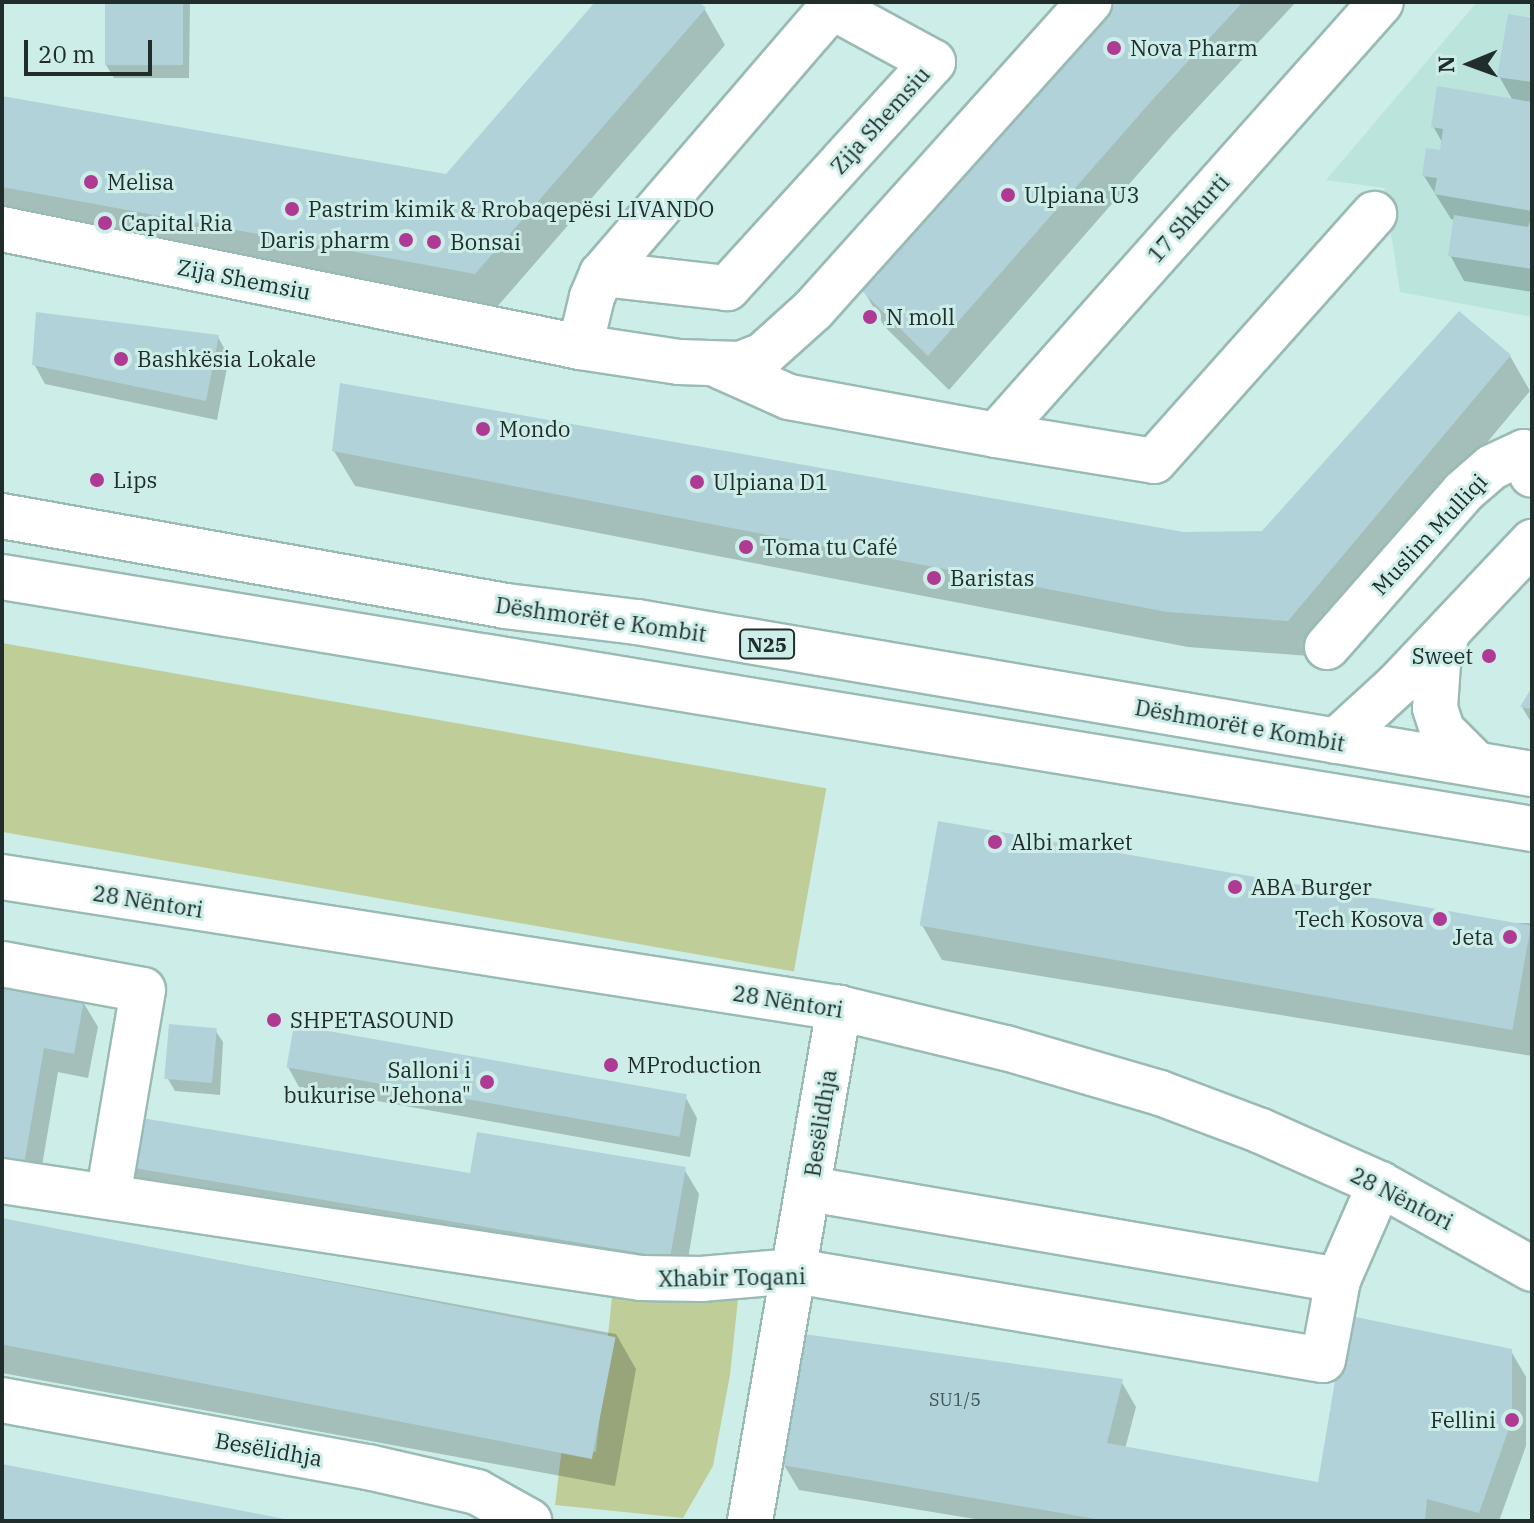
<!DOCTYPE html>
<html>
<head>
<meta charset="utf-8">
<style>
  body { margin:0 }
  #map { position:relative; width:1534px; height:1523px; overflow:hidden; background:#cdeee8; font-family:"IBM Plex Serif",serif }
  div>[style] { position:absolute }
  .built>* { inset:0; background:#bae4dc }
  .green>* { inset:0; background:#bfce99; transform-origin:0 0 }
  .shadow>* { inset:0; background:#0003 }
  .building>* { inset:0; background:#b2d2da; transform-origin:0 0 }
  .roads { filter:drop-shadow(2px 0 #9abab4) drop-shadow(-2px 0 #9abab4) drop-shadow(0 2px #9abab4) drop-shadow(0 -2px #9abab4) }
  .minor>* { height:44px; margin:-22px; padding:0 22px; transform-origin:22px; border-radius:22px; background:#fff }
  .major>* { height:44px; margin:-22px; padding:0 22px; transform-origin:22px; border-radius:22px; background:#fff }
  .dots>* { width:22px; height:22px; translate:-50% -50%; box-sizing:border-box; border:4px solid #cdeee8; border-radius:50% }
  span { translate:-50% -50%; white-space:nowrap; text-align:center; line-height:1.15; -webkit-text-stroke:6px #cdeee8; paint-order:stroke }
  .number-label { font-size:18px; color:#445657 }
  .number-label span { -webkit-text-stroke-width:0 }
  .shield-label span { padding:2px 6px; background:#cdeee8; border:2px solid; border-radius:6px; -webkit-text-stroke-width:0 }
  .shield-label { font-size:20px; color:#202d2b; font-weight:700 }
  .poi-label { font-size:22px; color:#202d2b }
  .left { translate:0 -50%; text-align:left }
  .right { translate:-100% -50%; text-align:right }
  .street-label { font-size:22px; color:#202d2b }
  .frame { position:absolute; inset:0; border:4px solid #202d2b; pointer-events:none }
  .north { position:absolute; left:1430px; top:24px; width:80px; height:80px; -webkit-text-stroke:6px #cdeee8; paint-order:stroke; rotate:269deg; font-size:22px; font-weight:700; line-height:32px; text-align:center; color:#202d2b }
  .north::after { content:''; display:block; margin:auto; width:28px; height:36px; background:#202d2b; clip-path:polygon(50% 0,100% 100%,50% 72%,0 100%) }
  .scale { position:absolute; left:24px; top:40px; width:128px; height:36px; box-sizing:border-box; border:4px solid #202d2b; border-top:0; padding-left:10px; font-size:24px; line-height:28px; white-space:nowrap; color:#202d2b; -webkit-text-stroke:6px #cdeee8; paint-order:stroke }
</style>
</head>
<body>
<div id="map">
  <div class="built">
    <i style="clip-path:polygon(1477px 2px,1532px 2px,1532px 317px,1400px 292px,1384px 188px,1326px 180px)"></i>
  </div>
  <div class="green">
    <i style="left:2px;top:643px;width:837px;height:186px;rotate:10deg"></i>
    <i style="clip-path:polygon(739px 1290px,730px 1375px,713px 1466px,683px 1518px,555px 1505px,562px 1447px,596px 1452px,612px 1297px)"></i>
  </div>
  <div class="shadow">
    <i style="clip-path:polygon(107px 2px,190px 2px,189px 78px,114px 78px,106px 65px)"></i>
    <i style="clip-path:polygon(598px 2px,696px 2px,705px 10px,725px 45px,496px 308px,2px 218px,2px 98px,447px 176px)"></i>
    <i style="clip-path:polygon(1119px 2px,1296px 2px,1173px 134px,949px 390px,884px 326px,864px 291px)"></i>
    <i style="clip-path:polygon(1532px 20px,1532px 292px,1464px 281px,1450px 255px,1455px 220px,1451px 219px,1424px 176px,1442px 153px,1443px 144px,1433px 126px,1513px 101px,1499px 76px)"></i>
    <i style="clip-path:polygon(218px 337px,229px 357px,217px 420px,45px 384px,34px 364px)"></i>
    <i style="clip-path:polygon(1510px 356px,1530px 391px,1309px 656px,1188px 647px,355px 486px,334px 451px,1184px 534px,1263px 533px)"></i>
    <i style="clip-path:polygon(1532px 691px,1532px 724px,1522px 707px)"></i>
    <i style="clip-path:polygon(1532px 923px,1532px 1056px,942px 960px,922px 925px)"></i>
    <i style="clip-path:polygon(2px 988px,83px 1002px,98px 1027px,88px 1078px,58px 1072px,38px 1189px,2px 1183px)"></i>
    <i style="clip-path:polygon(215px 1030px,223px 1042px,220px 1095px,175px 1091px,168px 1079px)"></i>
    <i style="clip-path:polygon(288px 1067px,686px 1098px,697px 1118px,690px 1157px,299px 1087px)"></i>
    <i style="clip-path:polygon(130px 1166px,471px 1175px,684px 1169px,699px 1194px,684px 1282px,145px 1192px)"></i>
    <i style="clip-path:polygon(2px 1220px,616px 1334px,636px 1369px,615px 1486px,2px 1373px)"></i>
    <i style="clip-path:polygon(1511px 1351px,1526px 1377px,1526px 1446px,1499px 1521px,987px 1521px,799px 1490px,784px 1465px,1121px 1381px,1136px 1407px,1125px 1449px,1319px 1485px)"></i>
  </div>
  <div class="building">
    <i style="left:105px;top:2px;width:78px;height:63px"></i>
    <i style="clip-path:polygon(595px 2px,699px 2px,706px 8px,475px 274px,2px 187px,2px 96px,446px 174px)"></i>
    <i style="clip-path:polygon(1117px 2px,1243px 2px,1154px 98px,928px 356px,862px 291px)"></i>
    <i style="clip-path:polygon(1508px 14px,1532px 18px,1532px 82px,1497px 77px)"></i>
    <i style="clip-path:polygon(1437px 86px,1532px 102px,1532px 211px,1434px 194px,1437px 178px,1422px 176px,1426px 148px,1440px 150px,1443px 129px,1431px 127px)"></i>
    <i style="clip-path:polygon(1454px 215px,1528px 227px,1532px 215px,1532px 269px,1448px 256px)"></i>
    <i style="clip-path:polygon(1459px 311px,1511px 355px,1288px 621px,1167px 612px,332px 451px,340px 383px,1184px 532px,1262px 531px)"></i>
    <i style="clip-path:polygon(36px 312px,219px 335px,206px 401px,32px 365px)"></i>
    <i style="clip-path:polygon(1532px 687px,1532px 709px,1520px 707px)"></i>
    <i style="left:938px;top:821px;width:602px;height:106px;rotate:10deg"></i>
    <i style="clip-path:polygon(2px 986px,84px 1000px,74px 1054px,44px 1048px,24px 1164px,2px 1160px)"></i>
    <i style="left:169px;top:1024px;width:48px;height:55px;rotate:5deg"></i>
    <i style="left:294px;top:1025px;width:399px;height:43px;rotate:10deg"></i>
    <i style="clip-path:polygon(136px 1117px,470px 1173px,477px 1132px,686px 1167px,670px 1258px,128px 1167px)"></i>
    <i style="left:2px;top:1218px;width:625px;height:124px;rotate:11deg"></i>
    <i style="clip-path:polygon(1346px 1315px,1512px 1349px,1512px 1420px,1479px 1513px,1427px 1499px,1425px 1521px,1107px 1521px,782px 1465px,804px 1334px,1123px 1379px,1107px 1443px,1318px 1482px)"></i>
    <i style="clip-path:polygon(2px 1464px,290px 1520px,290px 1521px,2px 1521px)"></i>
  </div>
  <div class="roads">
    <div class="minor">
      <i style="left:2px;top:229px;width:590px;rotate:11.54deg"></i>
      <i style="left:580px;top:347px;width:100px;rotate:8.6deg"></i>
      <i style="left:679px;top:362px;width:61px;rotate:1.9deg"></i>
      <i style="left:740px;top:364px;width:25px;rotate:-21deg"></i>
      <i style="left:763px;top:355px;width:67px;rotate:-42deg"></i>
      <i style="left:813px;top:310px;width:414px;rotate:-48.1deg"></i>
      <i style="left:580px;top:347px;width:51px;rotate:-76.5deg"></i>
      <i style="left:592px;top:297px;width:25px;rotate:-67deg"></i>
      <i style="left:602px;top:274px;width:352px;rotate:-49.3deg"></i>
      <i style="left:832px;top:7px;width:115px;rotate:28.6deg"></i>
      <i style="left:933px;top:62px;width:306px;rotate:132.3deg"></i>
      <i style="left:727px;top:288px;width:126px;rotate:-173.6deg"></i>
      <i style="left:717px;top:365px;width:79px;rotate:24deg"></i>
      <i style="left:789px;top:397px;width:210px;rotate:10.4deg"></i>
      <i style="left:996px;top:435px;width:579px;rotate:-48.36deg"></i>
      <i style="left:996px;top:435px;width:160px;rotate:9.3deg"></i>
      <i style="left:1154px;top:461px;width:331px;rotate:-48.3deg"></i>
      <i style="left:1447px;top:634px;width:31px;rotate:107deg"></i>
      <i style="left:1438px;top:664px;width:44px;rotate:93.9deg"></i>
      <i style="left:1435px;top:708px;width:23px;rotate:72deg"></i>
      <i style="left:1442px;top:730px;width:48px;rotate:45deg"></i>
      <i style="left:1327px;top:647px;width:206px;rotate:-48.7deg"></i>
      <i style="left:1463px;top:492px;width:38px;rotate:-41deg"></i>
      <i style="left:1492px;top:467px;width:35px;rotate:-25deg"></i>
      <i style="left:1524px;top:452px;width:24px;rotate:71deg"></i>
      <i style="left:1336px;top:741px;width:83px;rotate:-42.6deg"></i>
      <i style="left:1397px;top:685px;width:197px;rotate:-46.6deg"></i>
      <i style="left:2px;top:877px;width:847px;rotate:8.9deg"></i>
      <i style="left:839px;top:1008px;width:172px;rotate:13.5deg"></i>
      <i style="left:1006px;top:1048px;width:160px;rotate:16.3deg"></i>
      <i style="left:1160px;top:1093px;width:108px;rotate:20.6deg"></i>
      <i style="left:1261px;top:1131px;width:130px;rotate:24deg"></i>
      <i style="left:1380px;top:1184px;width:174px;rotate:29.2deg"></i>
      <i style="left:2px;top:964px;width:143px;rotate:10.4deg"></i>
      <i style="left:143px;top:990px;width:209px;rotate:99.6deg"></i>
      <i style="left:2px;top:1181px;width:646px;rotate:8.63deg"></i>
      <i style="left:641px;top:1278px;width:60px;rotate:1deg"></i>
      <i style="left:701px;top:1279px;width:94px;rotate:-4.9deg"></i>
      <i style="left:795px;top:1271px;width:535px;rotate:9.57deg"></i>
      <i style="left:1323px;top:1360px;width:81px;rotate:-79.4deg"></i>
      <i style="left:1338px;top:1280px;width:105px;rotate:-66.4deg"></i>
      <i style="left:810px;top:1189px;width:536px;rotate:9.78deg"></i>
      <i style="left:2px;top:1400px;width:372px;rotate:10.4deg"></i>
      <i style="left:368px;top:1467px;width:112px;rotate:12.9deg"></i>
      <i style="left:477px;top:1492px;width:60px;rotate:29.1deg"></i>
      <i style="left:750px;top:1521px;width:521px;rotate:-80.16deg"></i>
    </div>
    <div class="major">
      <i style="left:2px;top:516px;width:512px;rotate:10.12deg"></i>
      <i style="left:506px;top:606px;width:132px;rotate:7deg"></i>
      <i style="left:637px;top:622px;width:908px;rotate:9.64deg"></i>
      <i style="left:2px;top:577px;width:1551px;rotate:9.35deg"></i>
    </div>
  </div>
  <div class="dots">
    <i style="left:1114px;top:48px;background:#ae3a94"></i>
    <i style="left:91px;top:182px;background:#ae3a94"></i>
    <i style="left:1008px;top:195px;background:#ae3a94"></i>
    <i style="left:292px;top:209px;background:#ae3a94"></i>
    <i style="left:105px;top:223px;background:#ae3a94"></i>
    <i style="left:406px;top:240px;background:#ae3a94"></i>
    <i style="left:434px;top:242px;background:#ae3a94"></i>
    <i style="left:870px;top:317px;background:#ae3a94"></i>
    <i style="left:121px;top:359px;background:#ae3a94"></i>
    <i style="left:483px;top:429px;background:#ae3a94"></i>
    <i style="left:97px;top:480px;background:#ae3a94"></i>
    <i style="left:697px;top:482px;background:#ae3a94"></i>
    <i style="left:746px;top:547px;background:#ae3a94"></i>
    <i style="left:934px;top:578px;background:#ae3a94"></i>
    <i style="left:1489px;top:656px;background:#ae3a94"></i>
    <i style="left:995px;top:842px;background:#ae3a94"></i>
    <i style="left:1235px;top:887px;background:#ae3a94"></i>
    <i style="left:1440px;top:919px;background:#ae3a94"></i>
    <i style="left:1510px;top:937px;background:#ae3a94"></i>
    <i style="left:274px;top:1020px;background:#ae3a94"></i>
    <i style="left:611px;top:1065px;background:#ae3a94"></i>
    <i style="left:487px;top:1082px;background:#ae3a94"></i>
    <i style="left:1512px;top:1420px;background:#ae3a94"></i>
  </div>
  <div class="number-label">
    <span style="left:955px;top:1400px">SU1/5</span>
  </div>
  <div class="shield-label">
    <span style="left:767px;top:644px">N25</span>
  </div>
  <div class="poi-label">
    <span class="left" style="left:1130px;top:48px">Nova Pharm</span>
    <span class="left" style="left:107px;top:182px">Melisa</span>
    <span class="left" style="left:1024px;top:195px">Ulpiana U3</span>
    <span class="left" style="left:308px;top:209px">Pastrim kimik &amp; Rrobaqepësi LIVANDO</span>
    <span class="left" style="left:121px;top:223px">Capital Ria</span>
    <span class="right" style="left:390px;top:240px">Daris pharm</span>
    <span class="left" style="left:450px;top:242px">Bonsai</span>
    <span class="left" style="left:886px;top:317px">N moll</span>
    <span class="left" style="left:137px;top:359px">Bashkësia Lokale</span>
    <span class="left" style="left:499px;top:429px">Mondo</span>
    <span class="left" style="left:113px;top:480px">Lips</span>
    <span class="left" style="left:713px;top:482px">Ulpiana D1</span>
    <span class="left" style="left:762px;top:547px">Toma tu Café</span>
    <span class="left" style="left:950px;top:578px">Baristas</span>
    <span class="right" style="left:1473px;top:656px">Sweet</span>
    <span class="left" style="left:1011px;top:842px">Albi market</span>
    <span class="left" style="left:1251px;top:887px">ABA Burger</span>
    <span class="right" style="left:1424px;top:919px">Tech Kosova</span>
    <span class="right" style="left:1494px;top:937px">Jeta</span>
    <span class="left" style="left:290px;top:1020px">SHPETASOUND</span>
    <span class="left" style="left:627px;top:1065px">MProduction</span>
    <span class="right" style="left:471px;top:1082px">Salloni i<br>bukurise "Jehona"</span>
    <span class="right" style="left:1496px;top:1420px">Fellini</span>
  </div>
  <div class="street-label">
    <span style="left:880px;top:120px;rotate:-48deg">Zija Shemsiu</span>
    <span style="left:1188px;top:218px;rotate:-48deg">17 Shkurti</span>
    <span style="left:244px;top:279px;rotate:11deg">Zija Shemsiu</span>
    <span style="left:1429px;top:534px;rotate:-47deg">Muslim Mulliqi</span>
    <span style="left:601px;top:619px;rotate:8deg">Dëshmorët e Kombit</span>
    <span style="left:1240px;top:725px;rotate:10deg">Dëshmorët e Kombit</span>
    <span style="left:148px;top:901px;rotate:9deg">28 Nëntori</span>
    <span style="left:788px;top:1001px;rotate:9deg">28 Nëntori</span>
    <span style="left:820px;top:1123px;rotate:-81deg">Besëlidhja</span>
    <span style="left:1402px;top:1198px;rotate:27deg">28 Nëntori</span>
    <span style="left:732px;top:1277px;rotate:-1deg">Xhabir Toqani</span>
    <span style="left:269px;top:1449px;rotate:10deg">Besëlidhja</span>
  </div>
  <div class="frame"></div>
  <div class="north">N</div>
  <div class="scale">20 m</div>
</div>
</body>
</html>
